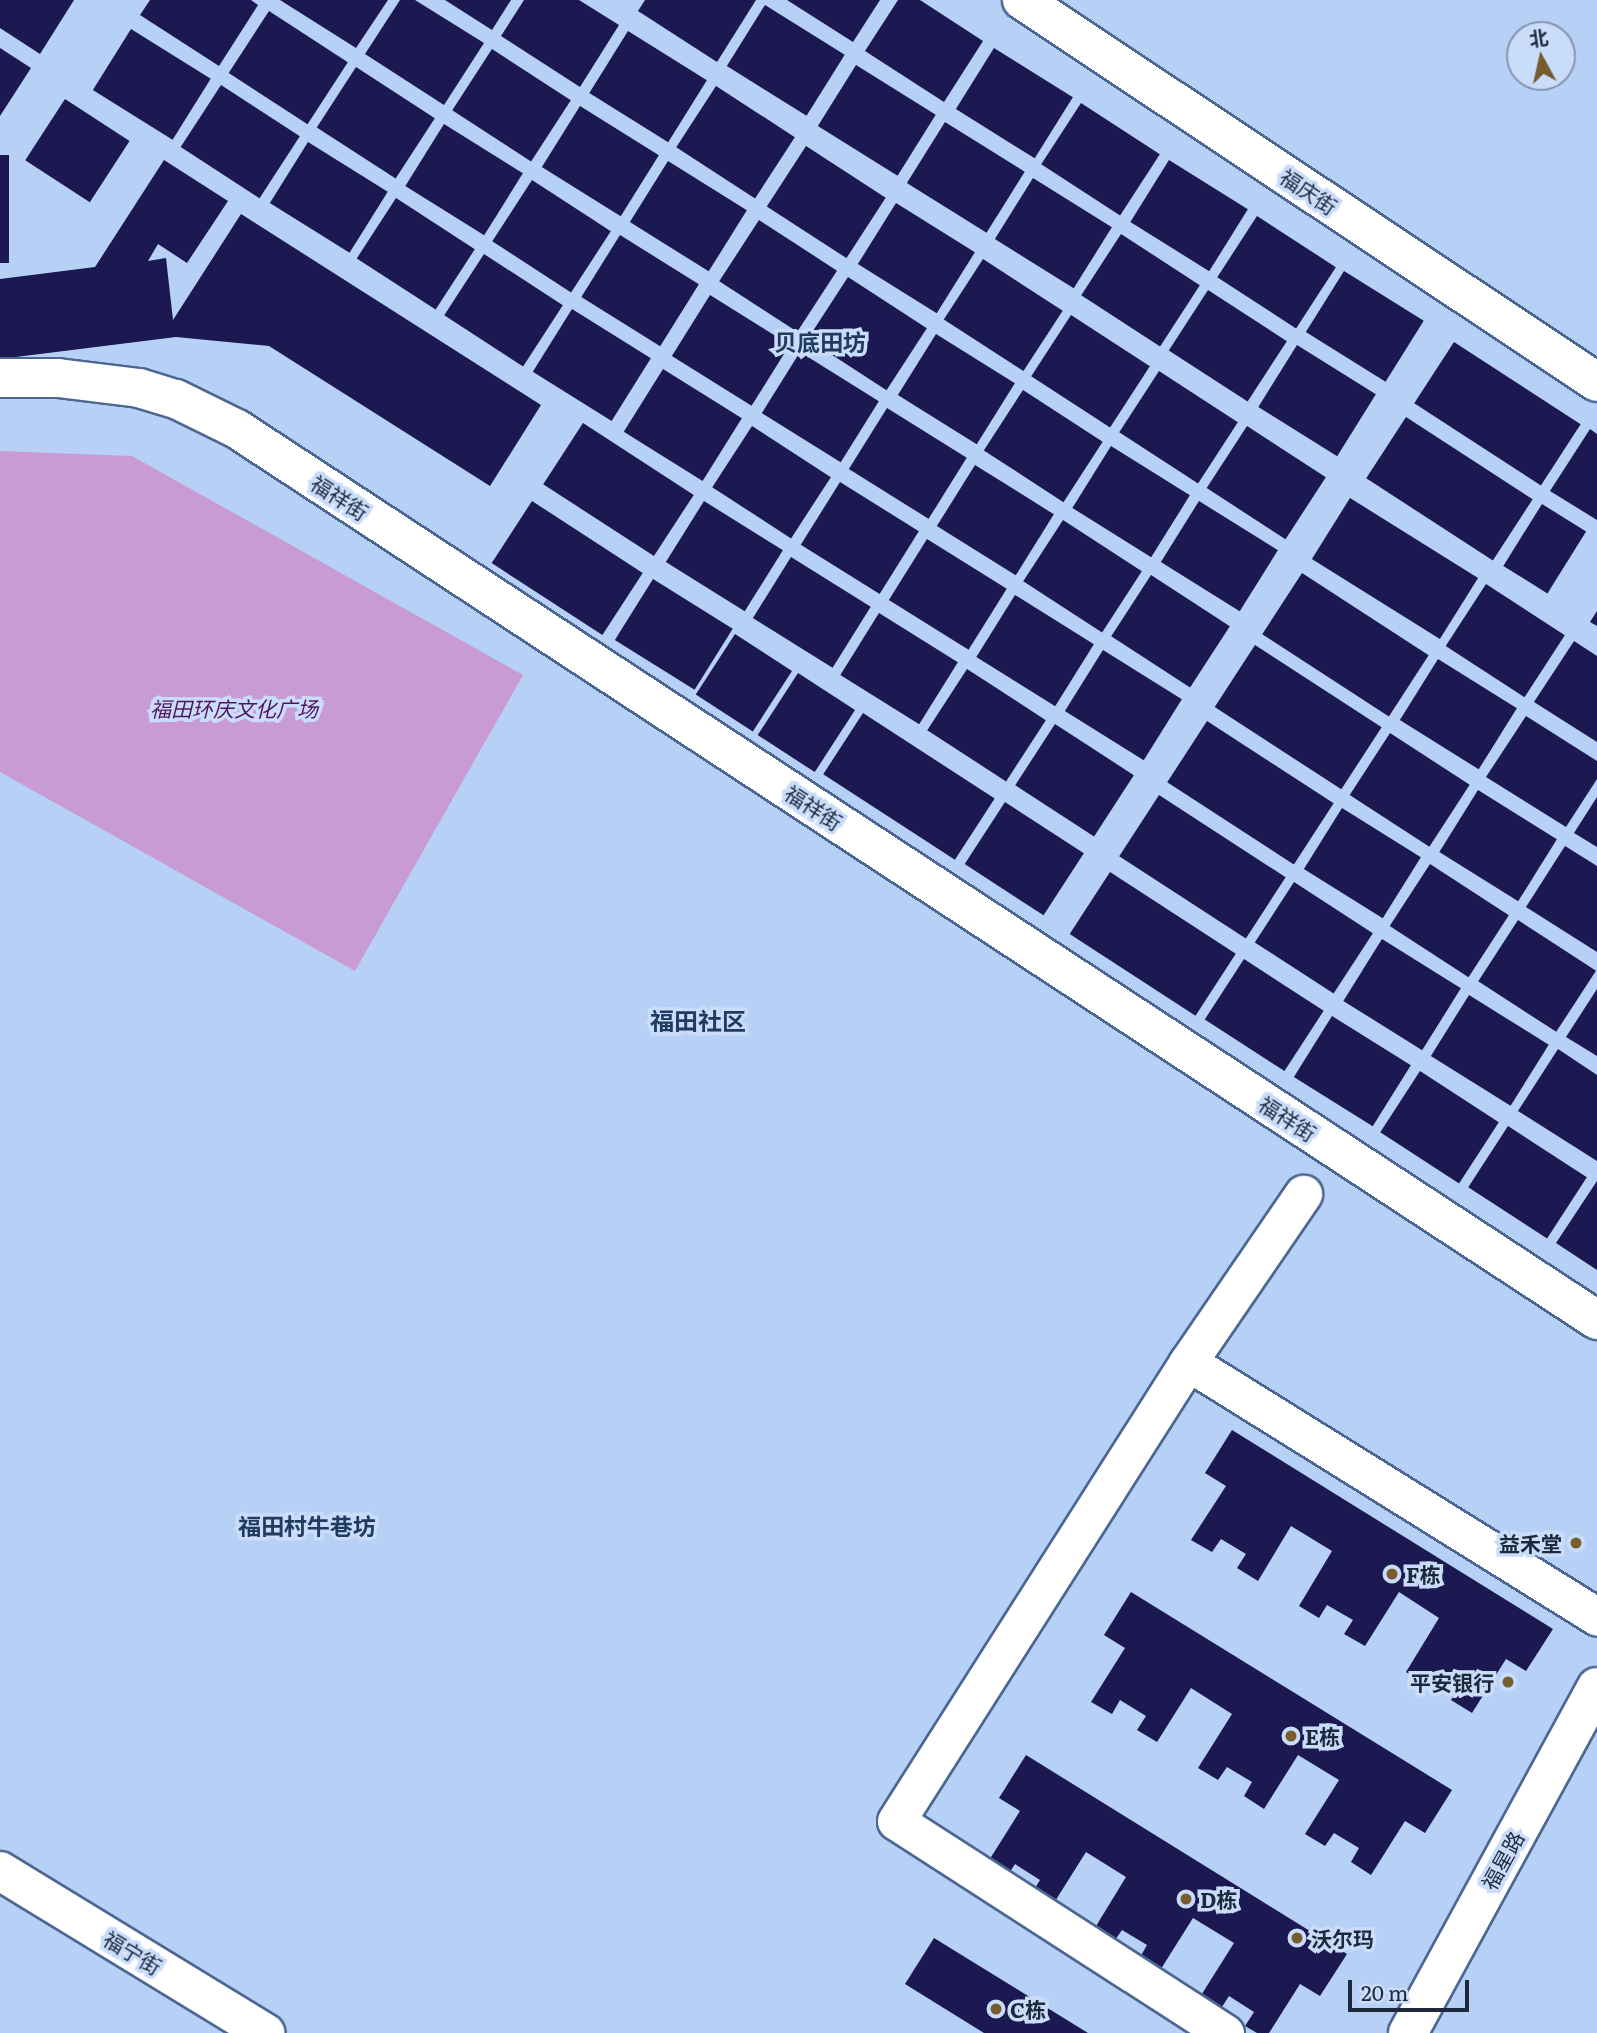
<!DOCTYPE html>
<html>
<head>
<meta charset="utf-8">
<style>
  body { margin:0 }
  #map { position:relative; width:1597px; height:2033px; overflow:hidden; background:#b7d0f6; font-family:Literata,"Noto Sans SC",serif }
  div>[style] { position:absolute }
  .green>* { inset:0; background:#c89bd5 }
  .building>* { inset:0; background:#1b1852; transform-origin:0 0 }
  .roads { filter:drop-shadow(2px 0 #4c6792) drop-shadow(-2px 0 #4c6792) drop-shadow(0 2px #4c6792) drop-shadow(0 -2px #4c6792) }
  .minor>* { height:37px; margin:-18.5px; padding:0 18.5px; transform-origin:18.5px; border-radius:18.5px; background:#fff }
  .tertiary>* { height:38px; margin:-19px; padding:0 19px; transform-origin:19px; border-radius:19px; background:#fff }
  .secondary>* { height:38px; margin:-19px; padding:0 19px; transform-origin:19px; border-radius:19px; background:#fff }
  .dots>* { width:19px; height:19px; translate:-50% -50%; box-sizing:border-box; border:4px solid #c9ddfa; border-radius:50% }
  span { translate:-50% -50%; white-space:nowrap; text-align:center; line-height:1.15; -webkit-text-stroke:7px #c9ddfa; paint-order:stroke }
  .street-label { font-size:21px; color:#1d293b }
  .park-label { font-size:21px; color:#51155f; font-style:italic }
  .poi-label { font-size:21px; color:#1d293b; font-weight:700 }
  .right { translate:-100% -50%; text-align:right }
  .left { translate:0 -50%; text-align:left }
  .neighbourhood-label { font-size:23px; color:#213a61; font-weight:700 }
  .quarter-label { font-size:24px; color:#213a61; font-weight:700 }
  .north { position:absolute; left:1506px; top:21px; width:70px; height:70px; box-sizing:border-box; background:#c9ddfa; border:2px solid #8495ae; border-radius:50%; rotate:352deg; font-size:19px; font-weight:700; line-height:28px; text-align:center; color:#1d293b }
  .north::after { content:''; display:block; margin:auto; width:24px; height:32px; background:#775c2f; clip-path:polygon(50% 0,100% 100%,50% 72%,0 100%) }
  .scale { position:absolute; left:1348px; top:1980px; width:121px; height:32px; box-sizing:border-box; border:4px solid #1d293b; border-top:0; padding-left:9px; font-size:21px; line-height:24px; white-space:nowrap; color:#1d293b; -webkit-text-stroke:5px #c9ddfa; paint-order:stroke }
</style>
</head>
<body>
<div id="map">
  <div class="green">
    <i style="clip-path:polygon(0 451px,132px 456px,523px 675px,355px 971px,0 772px)"></i>
  </div>
  <div class="building">
    <i style="clip-path:polygon(0 0,74px 0,40px 54px,0 28px)"></i>
    <i style="clip-path:polygon(150px 0,251px 0,258px 5px,219px 66px,140px 15px)"></i>
    <i style="clip-path:polygon(280px 0,388px 0,356px 48px)"></i>
    <i style="clip-path:polygon(400px 0,415px 0,484px 43px,444px 105px,365px 54px)"></i>
    <i style="clip-path:polygon(445px 0,511px 0,492px 30px)"></i>
    <i style="clip-path:polygon(524px 0,579px 0,619px 25px,580px 87px,501px 36px)"></i>
    <i style="clip-path:polygon(645px 0,756px 0,717px 62px,638px 11px)"></i>
    <i style="clip-path:polygon(787px 0,880px 0,853px 42px)"></i>
    <i style="clip-path:polygon(898px 0,920px 0,983px 41px,944px 102px,865px 51px)"></i>
    <i style="left:765px;top:5px;width:94px;height:72px;rotate:32deg"></i>
    <i style="left:269px;top:11px;width:94px;height:74px;rotate:33deg"></i>
    <i style="left:131px;top:29px;width:94px;height:72px;rotate:32deg"></i>
    <i style="left:628px;top:31px;width:93px;height:73px;rotate:32deg"></i>
    <i style="clip-path:polygon(0 48px,31px 68px,0 116px)"></i>
    <i style="left:994px;top:48px;width:93px;height:72px;rotate:32deg"></i>
    <i style="left:492px;top:49px;width:94px;height:73px;rotate:33deg"></i>
    <i style="left:856px;top:65px;width:94px;height:72px;rotate:32deg"></i>
    <i style="left:356px;top:67px;width:94px;height:72px;rotate:33deg"></i>
    <i style="left:221px;top:85px;width:94px;height:74px;rotate:33deg"></i>
    <i style="left:716px;top:86px;width:94px;height:73px;rotate:33deg"></i>
    <i style="left:65px;top:99px;width:77px;height:73px;rotate:33deg"></i>
    <i style="left:1081px;top:103px;width:94px;height:73px;rotate:33deg"></i>
    <i style="left:580px;top:106px;width:93px;height:72px;rotate:32deg"></i>
    <i style="left:945px;top:122px;width:94px;height:72px;rotate:32deg"></i>
    <i style="left:444px;top:124px;width:93px;height:73px;rotate:32deg"></i>
    <i style="left:308px;top:142px;width:94px;height:72px;rotate:32deg"></i>
    <i style="left:806px;top:146px;width:95px;height:72px;rotate:33deg"></i>
    <i style="left:0;top:155px;width:9px;height:108px"></i>
    <i style="clip-path:polygon(164px 160px,228px 201px,187px 263px,158px 244px,148px 261px,166px 258px,173px 320px,241px 214px,541px 405px,490px 486px,269px 346px,176px 337px,0 359px,0 279px,95px 267px)"></i>
    <i style="left:1169px;top:160px;width:93px;height:73px;rotate:32deg"></i>
    <i style="left:668px;top:161px;width:93px;height:72px;rotate:32deg"></i>
    <i style="left:1033px;top:178px;width:93px;height:72px;rotate:32deg"></i>
    <i style="left:532px;top:180px;width:94px;height:73px;rotate:33deg"></i>
    <i style="left:396px;top:198px;width:94px;height:72px;rotate:33deg"></i>
    <i style="left:896px;top:203px;width:93px;height:72px;rotate:32deg"></i>
    <i style="left:1257px;top:216px;width:94px;height:73px;rotate:33deg"></i>
    <i style="left:759px;top:220px;width:93px;height:73px;rotate:33deg"></i>
    <i style="left:1121px;top:234px;width:94px;height:73px;rotate:33deg"></i>
    <i style="left:620px;top:235px;width:93px;height:73px;rotate:32deg"></i>
    <i style="left:484px;top:254px;width:94px;height:73px;rotate:33deg"></i>
    <i style="left:983px;top:259px;width:95px;height:72px;rotate:33deg"></i>
    <i style="left:1344px;top:271px;width:94px;height:72px;rotate:32deg"></i>
    <i style="left:848px;top:277px;width:94px;height:74px;rotate:33deg"></i>
    <i style="left:1208px;top:290px;width:94px;height:72px;rotate:33deg"></i>
    <i style="left:710px;top:295px;width:94px;height:72px;rotate:32deg"></i>
    <i style="left:572px;top:309px;width:93px;height:74px;rotate:32deg"></i>
    <i style="left:1071px;top:315px;width:94px;height:73px;rotate:33deg"></i>
    <i style="left:936px;top:334px;width:93px;height:72px;rotate:32deg"></i>
    <i style="left:1454px;top:342px;width:151px;height:73px;rotate:33deg"></i>
    <i style="left:1297px;top:345px;width:93px;height:73px;rotate:32deg"></i>
    <i style="left:800px;top:352px;width:93px;height:72px;rotate:32deg"></i>
    <i style="left:663px;top:369px;width:93px;height:74px;rotate:32deg"></i>
    <i style="left:1159px;top:371px;width:94px;height:73px;rotate:33deg"></i>
    <i style="left:1023px;top:390px;width:95px;height:72px;rotate:33deg"></i>
    <i style="left:887px;top:408px;width:94px;height:72px;rotate:32deg"></i>
    <i style="left:1406px;top:417px;width:151px;height:73px;rotate:33deg"></i>
    <i style="left:583px;top:423px;width:132px;height:73px;rotate:33deg"></i>
    <i style="left:752px;top:426px;width:94px;height:73px;rotate:33deg"></i>
    <i style="left:1247px;top:426px;width:94px;height:74px;rotate:33deg"></i>
    <i style="clip-path:polygon(1590px 429px,1597px 434px,1597px 520px,1550px 491px)"></i>
    <i style="left:1111px;top:446px;width:93px;height:73px;rotate:32deg"></i>
    <i style="left:975px;top:465px;width:93px;height:72px;rotate:32deg"></i>
    <i style="left:840px;top:482px;width:93px;height:74px;rotate:32deg"></i>
    <i style="left:1350px;top:498px;width:151px;height:72px;rotate:32deg"></i>
    <i style="left:532px;top:501px;width:132px;height:74px;rotate:33deg"></i>
    <i style="left:704px;top:501px;width:93px;height:72px;rotate:32deg"></i>
    <i style="left:1199px;top:501px;width:93px;height:72px;rotate:32deg"></i>
    <i style="left:1542px;top:504px;width:52px;height:73px;rotate:32deg"></i>
    <i style="left:1063px;top:520px;width:94px;height:73px;rotate:33deg"></i>
    <i style="left:927px;top:539px;width:94px;height:72px;rotate:32deg"></i>
    <i style="left:791px;top:557px;width:94px;height:72px;rotate:32deg"></i>
    <i style="left:1302px;top:573px;width:151px;height:73px;rotate:33deg"></i>
    <i style="left:1151px;top:575px;width:94px;height:73px;rotate:33deg"></i>
    <i style="left:653px;top:579px;width:94px;height:72px;rotate:32deg"></i>
    <i style="left:1486px;top:584px;width:94px;height:74px;rotate:33deg"></i>
    <i style="left:1015px;top:595px;width:93px;height:73px;rotate:32deg"></i>
    <i style="clip-path:polygon(1597px 611px,1597px 626px,1590px 622px)"></i>
    <i style="left:879px;top:613px;width:93px;height:73px;rotate:32deg"></i>
    <i style="left:735px;top:634px;width:68px;height:72px;rotate:33deg"></i>
    <i style="clip-path:polygon(1574px 641px,1597px 656px,1597px 742px,1534px 702px)"></i>
    <i style="left:1255px;top:645px;width:151px;height:74px;rotate:33deg"></i>
    <i style="left:1103px;top:650px;width:93px;height:72px;rotate:32deg"></i>
    <i style="left:1438px;top:659px;width:93px;height:72px;rotate:32deg"></i>
    <i style="left:967px;top:669px;width:94px;height:73px;rotate:33deg"></i>
    <i style="left:798px;top:673px;width:68px;height:74px;rotate:33deg"></i>
    <i style="left:863px;top:713px;width:157px;height:73px;rotate:33deg"></i>
    <i style="clip-path:polygon(1526px 716px,1597px 761px,1597px 779px,1566px 827px,1486px 777px)"></i>
    <i style="left:1207px;top:721px;width:151px;height:73px;rotate:33deg"></i>
    <i style="left:1055px;top:724px;width:94px;height:73px;rotate:33deg"></i>
    <i style="left:1390px;top:733px;width:95px;height:74px;rotate:33deg"></i>
    <i style="left:1478px;top:790px;width:93px;height:73px;rotate:32deg"></i>
    <i style="left:1159px;top:795px;width:151px;height:73px;rotate:33deg"></i>
    <i style="clip-path:polygon(1597px 797px,1597px 847px,1574px 833px)"></i>
    <i style="left:1005px;top:802px;width:94px;height:74px;rotate:33deg"></i>
    <i style="left:1342px;top:808px;width:93px;height:72px;rotate:32deg"></i>
    <i style="clip-path:polygon(1565px 846px,1597px 866px,1597px 952px,1526px 907px)"></i>
    <i style="left:1430px;top:864px;width:94px;height:74px;rotate:33deg"></i>
    <i style="left:1110px;top:872px;width:150px;height:74px;rotate:33deg"></i>
    <i style="left:1294px;top:882px;width:94px;height:72px;rotate:33deg"></i>
    <i style="left:1518px;top:920px;width:93px;height:73px;rotate:33deg"></i>
    <i style="left:1382px;top:939px;width:93px;height:73px;rotate:32deg"></i>
    <i style="left:1244px;top:959px;width:95px;height:72px;rotate:33deg"></i>
    <i style="clip-path:polygon(1597px 989px,1597px 1056px,1566px 1037px)"></i>
    <i style="left:1469px;top:995px;width:94px;height:72px;rotate:32deg"></i>
    <i style="left:1332px;top:1016px;width:93px;height:72px;rotate:32deg"></i>
    <i style="clip-path:polygon(1558px 1049px,1597px 1075px,1597px 1161px,1518px 1111px)"></i>
    <i style="left:1420px;top:1071px;width:94px;height:73px;rotate:33deg"></i>
    <i style="left:1508px;top:1126px;width:94px;height:73px;rotate:33deg"></i>
    <i style="clip-path:polygon(1597px 1181px,1597px 1270px,1556px 1243px)"></i>
    <i style="clip-path:polygon(1232px 1430px,1553px 1629px,1526px 1671px,1506px 1659px,1472px 1713px,1451px 1700px,1460px 1686px,1435px 1671px,1426px 1685px,1406px 1672px,1439px 1618px,1399px 1592px,1365px 1646px,1344px 1634px,1353px 1620px,1327px 1605px,1319px 1618px,1299px 1606px,1332px 1551px,1291px 1526px,1258px 1581px,1237px 1568px,1246px 1554px,1221px 1539px,1212px 1552px,1191px 1540px,1226px 1486px,1205px 1473px)"></i>
    <i style="clip-path:polygon(1131px 1592px,1452px 1790px,1425px 1833px,1405px 1821px,1371px 1875px,1351px 1862px,1359px 1848px,1334px 1833px,1325px 1846px,1305px 1834px,1339px 1780px,1298px 1755px,1264px 1809px,1244px 1796px,1252px 1782px,1227px 1767px,1218px 1780px,1198px 1768px,1232px 1714px,1191px 1688px,1157px 1742px,1137px 1730px,1146px 1716px,1120px 1700px,1112px 1714px,1091px 1702px,1125px 1648px,1104px 1635px)"></i>
    <i style="clip-path:polygon(1026px 1755px,1347px 1954px,1320px 1996px,1300px 1984px,1269px 2033px,1257px 2033px,1245px 2026px,1254px 2012px,1229px 1996px,1220px 2010px,1200px 1997px,1234px 1943px,1193px 1918px,1159px 1972px,1139px 1959px,1147px 1945px,1122px 1930px,1113px 1943px,1093px 1931px,1126px 1877px,1086px 1852px,1052px 1906px,1032px 1893px,1040px 1880px,1015px 1864px,1006px 1878px,986px 1865px,1020px 1811px,999px 1798px)"></i>
    <i style="clip-path:polygon(934px 1938px,1088px 2033px,984px 2033px,905px 1984px)"></i>
  </div>
  <div class="roads">
    <div class="minor">
      <i style="left:1188px;top:1362px;width:482px;rotate:31.9deg"></i>
      <i style="left:1225px;top:2033px;width:391px;rotate:-147.2deg"></i>
      <i style="left:896px;top:1821px;width:544px;rotate:-57.54deg"></i>
      <i style="left:1188px;top:1362px;width:204px;rotate:-55.6deg"></i>
    </div>
    <div class="tertiary">
      <i style="left:1022px;top:0;width:690px;rotate:33.6deg"></i>
      <i style="left:0;top:378px;width:58px"></i>
      <i style="left:58px;top:378px;width:82px;rotate:7deg"></i>
      <i style="left:139px;top:388px;width:39px;rotate:17deg"></i>
      <i style="left:176px;top:399px;width:68px;rotate:26.2deg"></i>
      <i style="left:237px;top:429px;width:1626px;rotate:33.23deg"></i>
      <i style="left:0;top:1871px;width:311px;rotate:31.4deg"></i>
    </div>
    <div class="secondary">
      <i style="left:1408px;top:2033px;width:394px;rotate:-61.4deg"></i>
    </div>
  </div>
  <div class="dots">
    <i style="left:1576px;top:1543px;background:#775c2f"></i>
    <i style="left:1392px;top:1574px;background:#775c2f"></i>
    <i style="left:1508px;top:1682px;background:#775c2f"></i>
    <i style="left:1291px;top:1736px;background:#775c2f"></i>
    <i style="left:1186px;top:1899px;background:#775c2f"></i>
    <i style="left:1297px;top:1938px;background:#775c2f"></i>
    <i style="left:996px;top:2009px;background:#775c2f"></i>
  </div>
  <div class="street-label">
    <span style="left:1309px;top:191px;rotate:34deg">福庆街</span>
    <span style="left:340px;top:497px;rotate:33deg">福祥街</span>
    <span style="left:814px;top:807px;rotate:33deg">福祥街</span>
    <span style="left:1288px;top:1118px;rotate:33deg">福祥街</span>
    <span style="left:1502px;top:1860px;rotate:-61deg">福星路</span>
    <span style="left:133px;top:1952px;rotate:31deg">福宁街</span>
  </div>
  <div class="park-label">
    <span style="left:234px;top:708px">福田环庆文化广场</span>
  </div>
  <div class="poi-label">
    <span class="right" style="left:1562px;top:1543px">益禾堂</span>
    <span class="left" style="left:1406px;top:1574px">F栋</span>
    <span class="right" style="left:1494px;top:1682px">平安银行</span>
    <span class="left" style="left:1305px;top:1736px">E栋</span>
    <span class="left" style="left:1200px;top:1899px">D栋</span>
    <span class="left" style="left:1311px;top:1938px">沃尔玛</span>
    <span class="left" style="left:1010px;top:2009px">C栋</span>
  </div>
  <div class="neighbourhood-label">
    <span style="left:820px;top:341px">贝底田坊</span>
    <span style="left:307px;top:1525px">福田村牛巷坊</span>
  </div>
  <div class="quarter-label">
    <span style="left:698px;top:1020px">福田社区</span>
  </div>
  <div class="north">北</div>
  <div class="scale">20 m</div>
</div>
</body>
</html>
